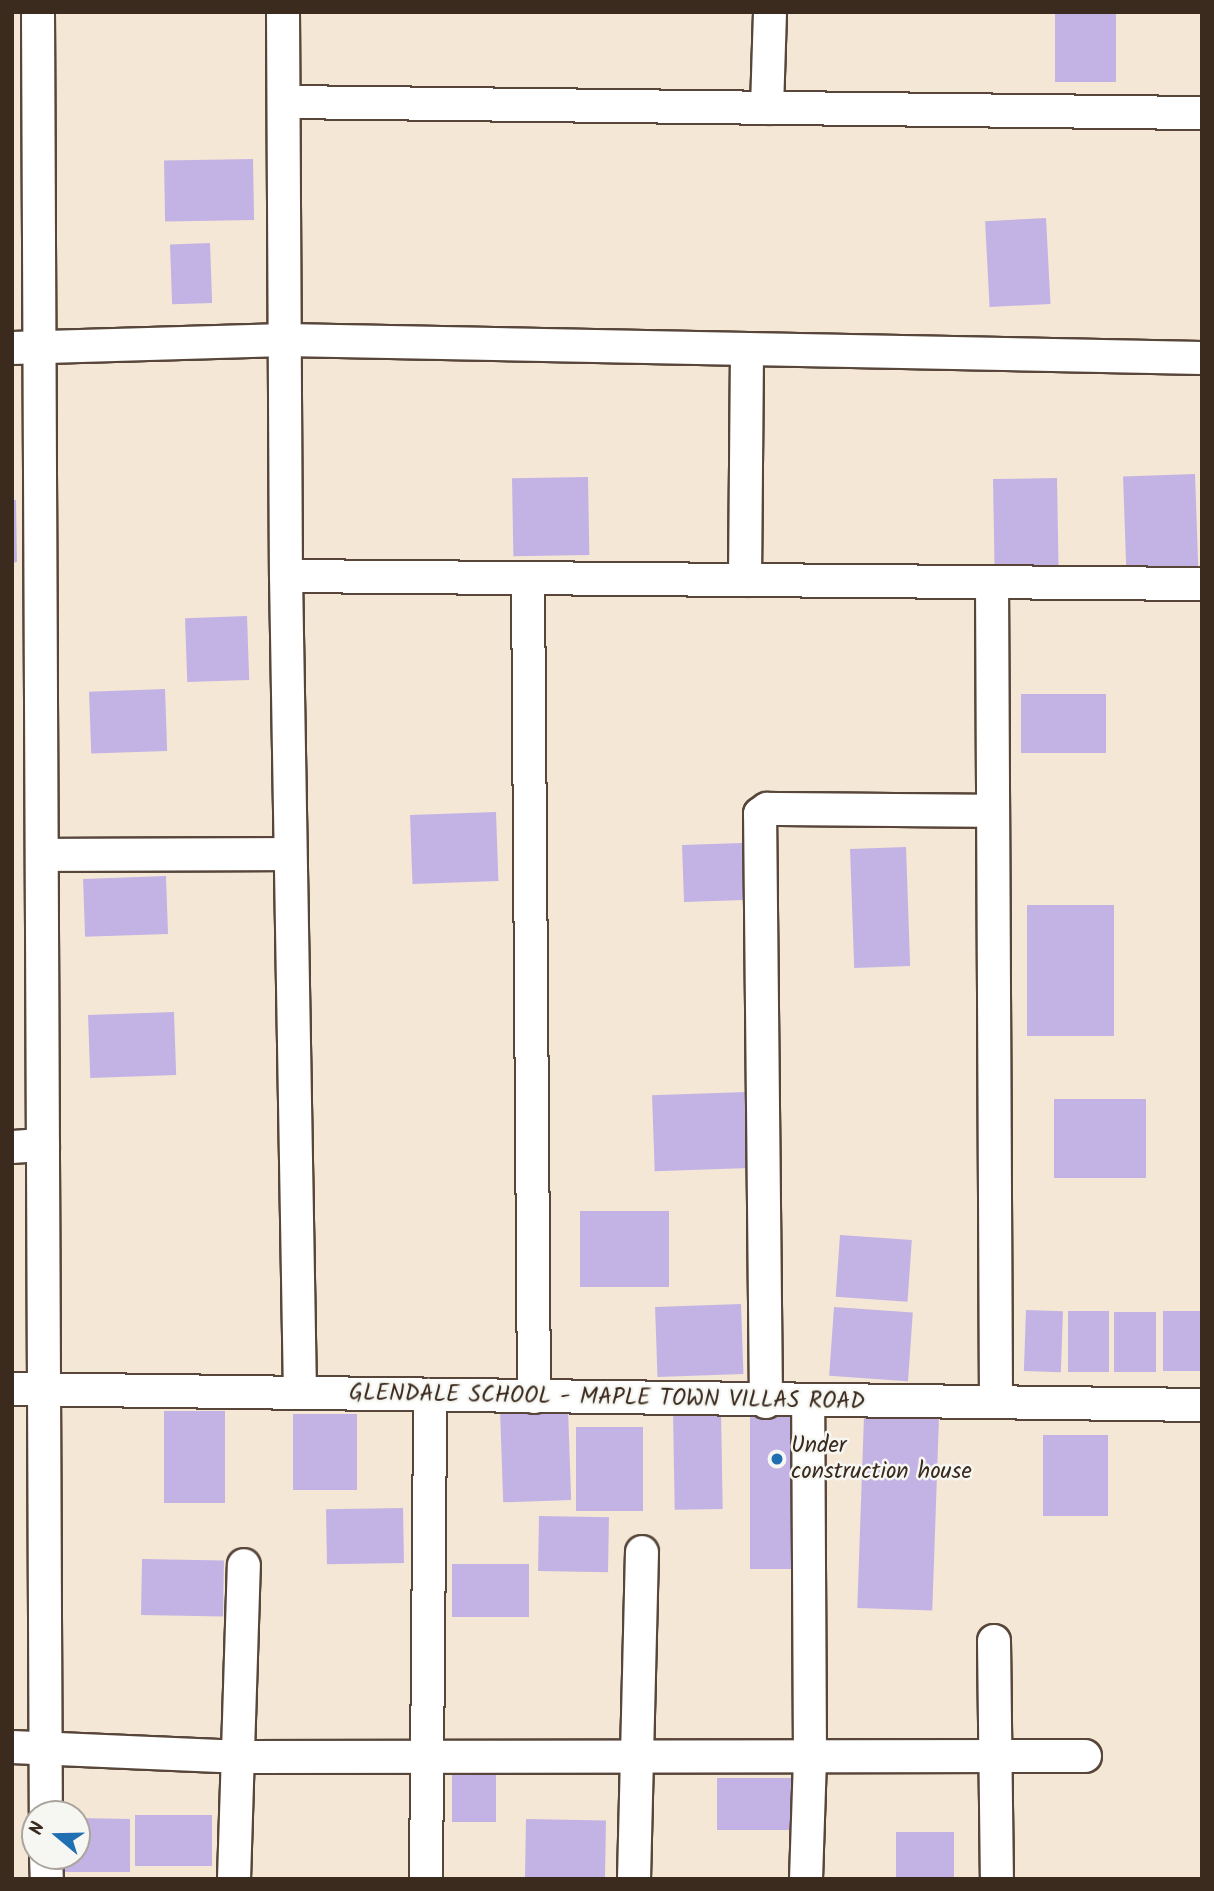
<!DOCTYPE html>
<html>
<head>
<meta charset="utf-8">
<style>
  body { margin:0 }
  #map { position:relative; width:1214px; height:1891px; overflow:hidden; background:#f4e7d5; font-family:Kalam,sans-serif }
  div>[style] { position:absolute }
  .building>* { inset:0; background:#c3b3e5; transform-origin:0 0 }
  .roads { filter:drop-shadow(2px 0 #574639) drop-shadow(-2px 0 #574639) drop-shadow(0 2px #574639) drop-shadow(0 -2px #574639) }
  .street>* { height:32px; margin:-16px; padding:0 16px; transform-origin:16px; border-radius:16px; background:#fff }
  .dots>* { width:19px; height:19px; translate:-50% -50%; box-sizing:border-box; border:4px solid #f6f6f2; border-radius:50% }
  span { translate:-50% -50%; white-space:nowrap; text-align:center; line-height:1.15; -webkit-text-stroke:5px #f6f6f2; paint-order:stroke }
  .street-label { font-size:23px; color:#3b2a1e }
  .poi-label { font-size:23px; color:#3b2a1e }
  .left { translate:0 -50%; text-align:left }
  .frame { position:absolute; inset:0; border:14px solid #3b2a1e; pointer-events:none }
  .north { position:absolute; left:21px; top:1800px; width:70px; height:70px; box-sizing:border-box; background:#f6f6f2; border:2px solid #aba49d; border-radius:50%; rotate:289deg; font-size:19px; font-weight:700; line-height:28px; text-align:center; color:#3b2a1e }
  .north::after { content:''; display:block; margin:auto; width:24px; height:32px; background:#1f6fb2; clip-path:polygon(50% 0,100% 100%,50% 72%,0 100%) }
</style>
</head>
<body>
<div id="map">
  <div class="building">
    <i style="left:1055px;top:12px;width:61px;height:70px"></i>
    <i style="left:253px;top:159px;width:61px;height:89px;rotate:89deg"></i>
    <i style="left:1046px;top:218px;width:86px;height:61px;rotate:87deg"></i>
    <i style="left:210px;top:243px;width:60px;height:40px;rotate:88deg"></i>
    <i style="left:1195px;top:474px;width:92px;height:72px;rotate:88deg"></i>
    <i style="left:588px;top:477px;width:78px;height:76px;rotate:89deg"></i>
    <i style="left:1057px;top:478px;width:88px;height:64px;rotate:89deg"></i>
    <i style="clip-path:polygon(12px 500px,16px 500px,17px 562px,12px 563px)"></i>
    <i style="left:247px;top:616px;width:64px;height:62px;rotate:88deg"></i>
    <i style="left:165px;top:689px;width:62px;height:76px;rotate:88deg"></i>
    <i style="left:1021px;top:694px;width:85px;height:59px"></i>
    <i style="left:496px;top:812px;width:69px;height:86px;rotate:88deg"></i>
    <i style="left:742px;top:843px;width:57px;height:60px;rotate:88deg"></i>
    <i style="left:906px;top:847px;width:119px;height:56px;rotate:88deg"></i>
    <i style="left:166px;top:876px;width:58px;height:83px;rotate:88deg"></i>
    <i style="left:1027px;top:905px;width:87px;height:131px"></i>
    <i style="left:174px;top:1012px;width:63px;height:86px;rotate:88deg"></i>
    <i style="left:746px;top:1092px;width:76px;height:94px;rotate:88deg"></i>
    <i style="left:1054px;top:1099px;width:92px;height:79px"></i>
    <i style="left:669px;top:1211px;width:76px;height:89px;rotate:90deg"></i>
    <i style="left:840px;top:1235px;width:72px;height:62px;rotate:4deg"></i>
    <i style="left:741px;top:1304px;width:70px;height:86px;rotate:88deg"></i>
    <i style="left:834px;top:1307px;width:79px;height:69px;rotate:4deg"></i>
    <i style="left:1026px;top:1310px;width:37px;height:61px;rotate:2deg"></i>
    <i style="left:1068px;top:1311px;width:41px;height:61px"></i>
    <i style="left:1163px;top:1311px;width:37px;height:60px"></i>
    <i style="left:1114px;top:1312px;width:42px;height:60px"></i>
    <i style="left:568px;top:1409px;width:91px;height:68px;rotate:88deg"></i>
    <i style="left:164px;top:1411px;width:61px;height:92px"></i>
    <i style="left:721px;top:1411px;width:98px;height:48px;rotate:89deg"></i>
    <i style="left:293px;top:1414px;width:64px;height:76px"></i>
    <i style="left:750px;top:1415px;width:54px;height:154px"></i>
    <i style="left:864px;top:1416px;width:75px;height:192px;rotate:2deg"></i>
    <i style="left:576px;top:1427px;width:67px;height:84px"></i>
    <i style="left:1043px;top:1435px;width:65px;height:81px"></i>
    <i style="left:403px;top:1508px;width:55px;height:77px;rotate:89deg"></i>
    <i style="left:539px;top:1516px;width:70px;height:55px;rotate:1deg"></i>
    <i style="left:142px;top:1559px;width:82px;height:56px;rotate:1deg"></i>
    <i style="left:452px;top:1564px;width:77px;height:53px"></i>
    <i style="left:452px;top:1761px;width:44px;height:61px"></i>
    <i style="left:717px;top:1778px;width:75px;height:52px"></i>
    <i style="left:135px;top:1815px;width:77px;height:51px"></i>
    <i style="clip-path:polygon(77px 1818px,130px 1819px,130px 1872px,61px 1872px,61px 1856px,77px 1856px)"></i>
    <i style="left:526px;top:1819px;width:80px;height:58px;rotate:1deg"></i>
    <i style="left:896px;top:1832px;width:58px;height:47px"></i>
  </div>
  <div class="roads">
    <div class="street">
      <i style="left:38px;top:12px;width:1802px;rotate:89.75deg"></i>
      <i style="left:283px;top:12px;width:564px;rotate:89.7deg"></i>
      <i style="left:286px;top:576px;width:817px;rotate:89.02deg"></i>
      <i style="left:284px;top:102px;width:918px;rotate:0.69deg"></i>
      <i style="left:767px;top:108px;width:96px;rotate:-88.2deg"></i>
      <i style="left:12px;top:348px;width:273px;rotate:-1.7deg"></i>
      <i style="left:285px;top:340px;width:917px;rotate:1.12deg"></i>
      <i style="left:286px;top:576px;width:916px;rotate:0.5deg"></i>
      <i style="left:528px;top:578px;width:819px;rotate:89.58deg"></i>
      <i style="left:745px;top:580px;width:231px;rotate:-89.5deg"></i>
      <i style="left:992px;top:582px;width:818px;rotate:89.72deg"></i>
      <i style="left:42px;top:855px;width:248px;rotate:-0.2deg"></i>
      <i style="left:12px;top:1147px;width:31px;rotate:-4deg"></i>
      <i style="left:12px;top:1389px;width:1190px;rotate:0.77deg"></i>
      <i style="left:766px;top:1402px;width:588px;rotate:-90.58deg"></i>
      <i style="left:760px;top:814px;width:9px;rotate:-36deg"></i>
      <i style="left:767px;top:809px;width:226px;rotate:0.5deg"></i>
      <i style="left:994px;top:1641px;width:238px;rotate:89.3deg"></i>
      <i style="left:12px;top:1747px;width:225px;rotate:2.5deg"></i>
      <i style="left:237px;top:1757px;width:848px;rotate:-0.07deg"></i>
      <i style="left:46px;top:1856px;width:23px;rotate:88deg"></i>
      <i style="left:234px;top:1879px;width:314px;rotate:-88.2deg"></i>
      <i style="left:426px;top:1879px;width:482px;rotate:-89.5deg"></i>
      <i style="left:634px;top:1879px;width:327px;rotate:-88.6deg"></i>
      <i style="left:806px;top:1879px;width:123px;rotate:-88.1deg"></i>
      <i style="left:810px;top:1756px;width:353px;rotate:-90.3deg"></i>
    </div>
  </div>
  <div class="dots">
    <i style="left:777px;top:1459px;background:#1f6fb2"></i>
  </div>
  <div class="street-label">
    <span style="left:607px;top:1398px;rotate:1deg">GLENDALE SCHOOL - MAPLE TOWN VILLAS ROAD</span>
  </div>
  <div class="poi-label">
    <span class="left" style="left:791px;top:1459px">Under<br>construction house</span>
  </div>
  <div class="frame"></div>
  <div class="north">N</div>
</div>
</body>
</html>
